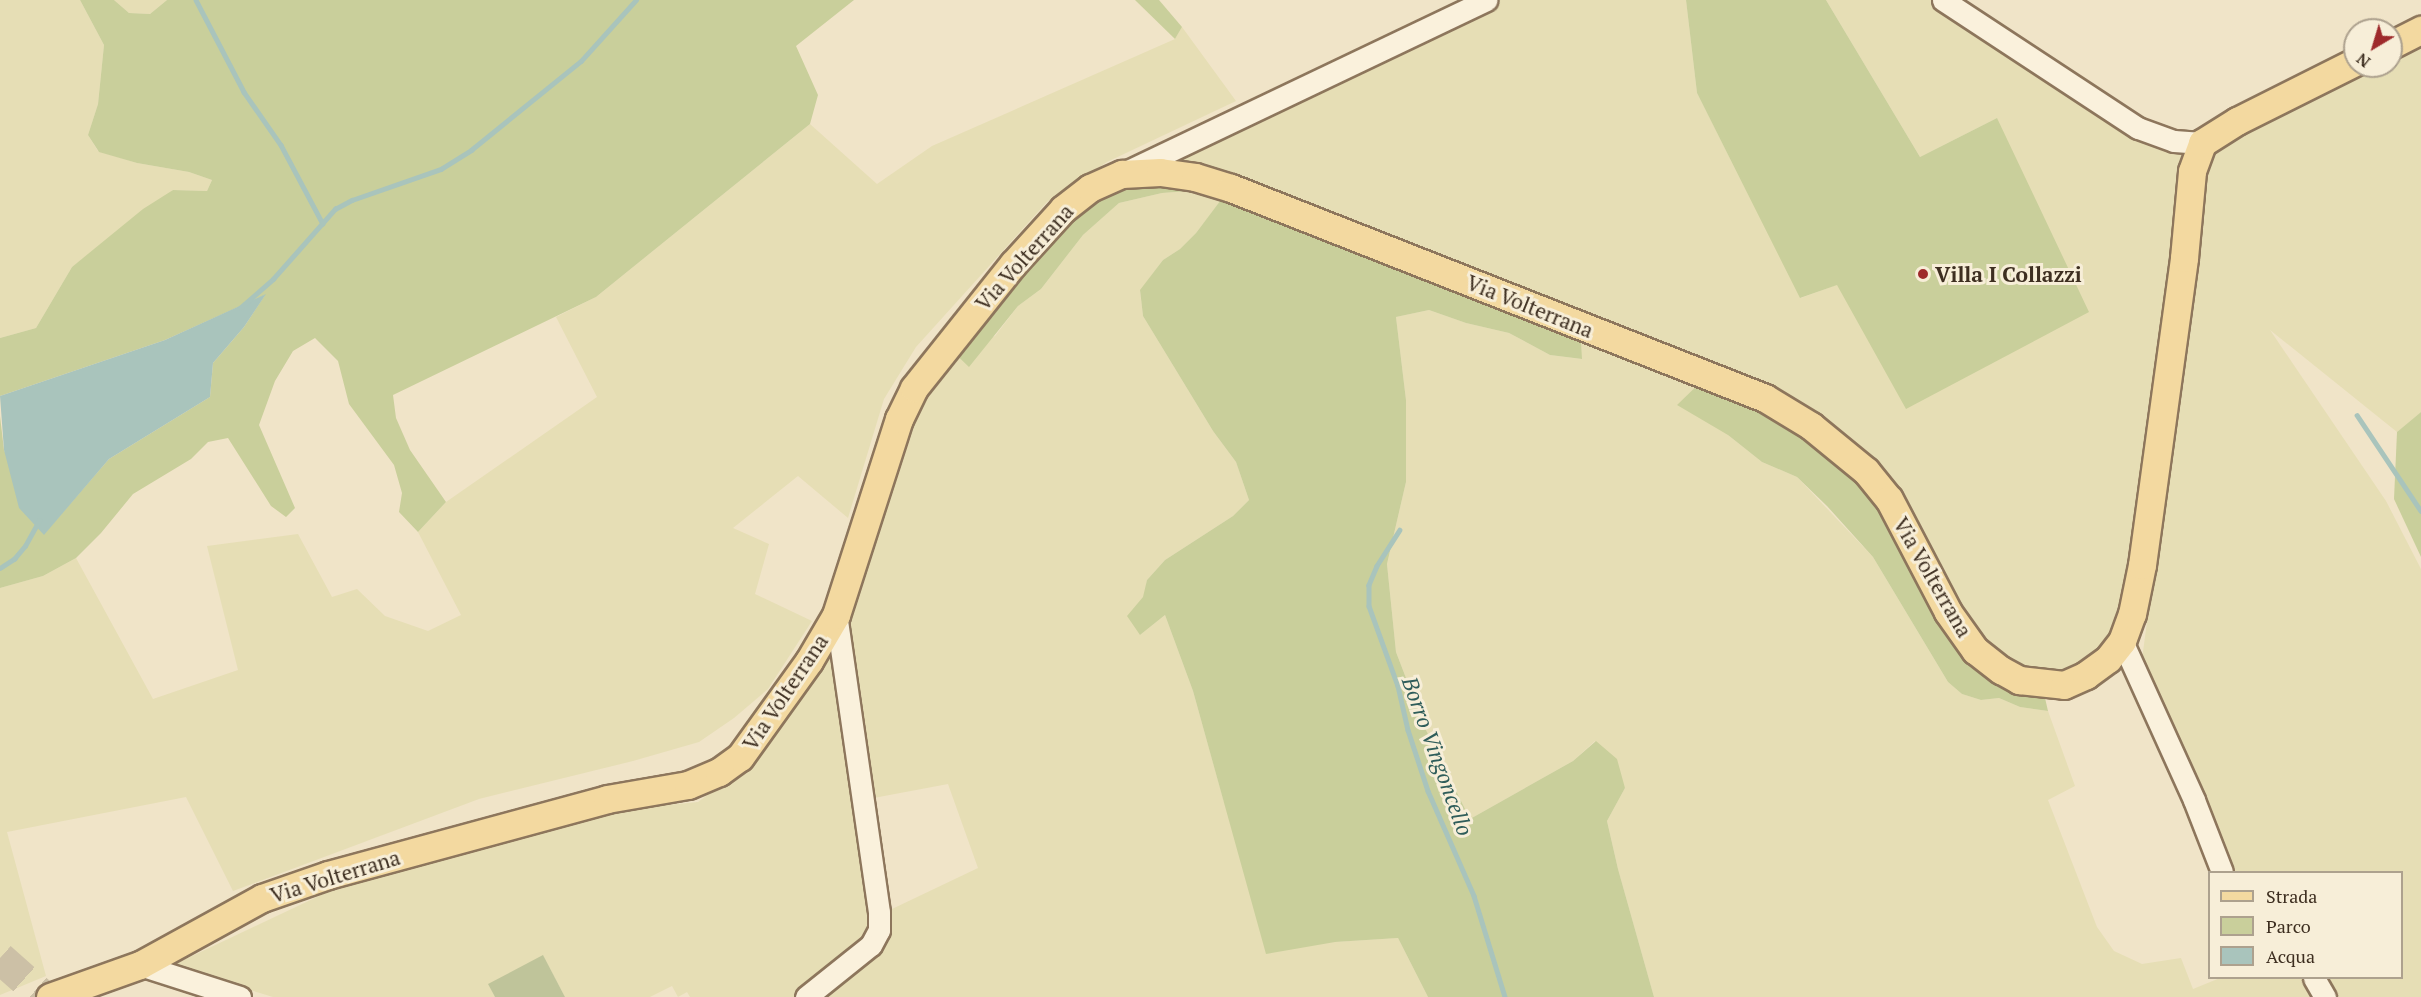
<!DOCTYPE html>
<html>
<head>
<meta charset="utf-8">
<style>
  body { margin:0 }
  #map { position:relative; width:2421px; height:997px; overflow:hidden; background:#f0e4c8; font-family:"PT Serif",serif }
  div>[style] { position:absolute }
  .farmland>* { inset:0; background:#e6deb5 }
  .green>* { inset:0; background:#c9cf9b }
  .cemetery>* { inset:0; background:#bfc49a }
  .water>* { inset:0; background:#a9c4bc }
  .stream>* { height:4.5px; margin:-2.25px; padding:0 2.25px; transform-origin:2.25px; border-radius:2.25px; background:#a9c4bc }
  .highway-tunnel>* { height:32px; margin-top:-16px; transform-origin:0; background:repeating-linear-gradient(90deg,#ccc0a6 0 32px,transparent 0 48px) }
  .roads { filter:drop-shadow(2px 0 #8d765c) drop-shadow(-2px 0 #8d765c) drop-shadow(0 2px #8d765c) drop-shadow(0 -2px #8d765c) }
  .minor>* { height:21px; margin:-10.5px; padding:0 10.5px; transform-origin:10.5px; border-radius:10.5px; background:#faf1dc }
  .major>* { height:27px; margin:-13.5px; padding:0 13.5px; transform-origin:13.5px; border-radius:13.5px; background:#f3d9a0 }
  .dots>* { width:16px; height:16px; translate:-50% -50%; box-sizing:border-box; border:3px solid #f7eed8; border-radius:50% }
  span { translate:-50% -50%; white-space:nowrap; text-align:center; line-height:1.15; -webkit-text-stroke:6px #f7eed8; paint-order:stroke }
  .street-label { font-size:21px; color:#3d2e20 }
  .poi-label { font-size:21px; color:#3d2e20; font-weight:700 }
  .left { translate:0 -50%; text-align:left }
  .water-label { font-size:22px; color:#2f5d5a; font-style:italic }
  .legend { position:absolute; left:2208px; top:871px; width:195px; height:108px; box-sizing:border-box; background:#f7eed8; border:2px solid #ada18e; margin:0; padding:8px 10px; list-style:none; font-size:18px; color:#3d2e20 }
  .legend li { display:flex; align-items:center; gap:12px; height:30px }
  .legend b { width:30px; border:2px solid #ada18e }
  .north { position:absolute; left:2343px; top:18px; width:60px; height:60px; box-sizing:border-box; background:#f7eed8; border:2px solid #ada18e; border-radius:50%; rotate:218deg; font-size:16px; font-weight:700; line-height:24px; text-align:center; color:#3d2e20 }
  .north::after { content:''; display:block; margin:auto; width:21px; height:27px; background:#9e2a2b; clip-path:polygon(50% 0,100% 100%,50% 72%,0 100%) }
</style>
</head>
<body>
<div id="map">
  <div class="farmland">
    <i style="clip-path:polygon(0 0,80px 0,104px 45px,98px 104px,88px 135px,98px 151px,137px 163px,189px 172px,212px 180px,207px 191px,173px 190px,72px 267px,36px 328px,0 338px)"></i>
    <i style="clip-path:polygon(114px 0,167px 0,150px 14px,129px 13px)"></i>
    <i style="clip-path:polygon(1486px 0,1686px 0,1697px 93px,1801px 298px,1836px 285px,1997px 118px,1920px 157px,1826px 0,1943px 0,2138px 128px,2202px 143px,2355px 66px,2391px 66px,2391px 45px,2421px 30px,2421px 412px,2397px 432px,2270px 330px,2386px 501px,2421px 569px,2421px 997px,2336px 997px,2325px 978px,2402px 978px,2402px 872px,2235px 872px,2142px 659px,2195px 268px,2132px 614px,2086px 675px,2001px 670px,1889px 499px,1728px 435px,1762px 462px,1797px 477px,1873px 557px,1948px 682px,1962px 694px,1981px 700px,1999px 698px,2020px 707px,2048px 711px,2075px 786px,2048px 800px,2097px 927px,2114px 951px,2142px 964px,2181px 958px,2193px 989px,2220px 978px,2301px 978px,2314px 997px,1654px 997px,1618px 869px,1607px 821px,1625px 788px,1595px 741px,1573px 761px,1470px 819px,1426px 730px,1396px 652px,1387px 564px,1406px 482px,1406px 400px,1396px 317px,1429px 310px,1466px 323px,1509px 333px,1550px 355px,1581px 359px,1580px 326px,1231px 188px,1196px 233px,1180px 249px,1163px 260px,1140px 291px,1143px 316px,1213px 431px,1236px 462px,1249px 500px,1233px 516px,1165px 560px,1147px 580px,1140px 635px,1165px 615px,1193px 691px,1224px 802px,1335px 942px,1398px 938px,1428px 997px,690px 997px,687px 992px,678px 997px,672px 986px,650px 997px,565px 997px,543px 956px,489px 985px,495px 997px,273px 997px,171px 966px,355px 879px,492px 841px,627px 809px,698px 802px,741px 770px,832px 645px,869px 913px,892px 909px,978px 868px,948px 784px,863px 800px,836px 615px,936px 356px,995px 336px,1018px 306px,1041px 289px,1083px 235px,1119px 203px,1162px 193px,1228px 188px,1122px 174px)"></i>
    <i style="clip-path:polygon(1182px 27px,1236px 101px,1107px 162px,1047px 202px,916px 347px,884px 399px,848px 518px,798px 476px,733px 528px,769px 544px,755px 594px,812px 621px,768px 689px,734px 718px,699px 742px,633px 761px,479px 799px,233px 891px,186px 797px,7px 832px,46px 976px,0 995px,0 588px,43px 576px,76px 558px,153px 699px,238px 670px,207px 546px,298px 534px,332px 597px,357px 589px,385px 616px,428px 631px,461px 615px,418px 532px,446px 502px,597px 397px,556px 317px,596px 297px,810px 124px,877px 184px,932px 146px,1175px 39px)"></i>
  </div>
  <div class="green">
    <i style="clip-path:polygon(80px 0,114px 0,129px 13px,150px 14px,167px 0,854px 0,796px 46px,818px 95px,810px 124px,596px 297px,393px 395px,396px 418px,410px 450px,446px 502px,418px 532px,399px 512px,402px 493px,394px 465px,349px 404px,338px 361px,315px 338px,293px 351px,275px 381px,259px 425px,295px 508px,286px 517px,271px 506px,228px 438px,208px 442px,191px 459px,133px 494px,101px 533px,76px 558px,43px 576px,0 588px,0 416px,4px 450px,44px 534px,109px 459px,210px 397px,213px 363px,244px 327px,265px 295px,165px 340px,0 396px,0 338px,36px 328px,72px 267px,143px 209px,173px 190px,207px 191px,212px 180px,189px 172px,137px 163px,99px 152px,88px 135px,98px 104px,104px 45px)"></i>
    <i style="clip-path:polygon(1135px 0,1159px 0,1182px 27px,1175px 39px)"></i>
    <i style="clip-path:polygon(1686px 0,1826px 0,1920px 157px,1997px 118px,2089px 312px,1906px 409px,1837px 285px,1800px 298px,1697px 93px)"></i>
    <i style="clip-path:polygon(1160px 172px,1195px 177px,1231px 188px,1580px 326px,1582px 359px,1550px 355px,1509px 333px,1466px 323px,1429px 310px,1396px 317px,1406px 400px,1406px 482px,1387px 564px,1396px 652px,1426px 730px,1470px 819px,1573px 761px,1596px 741px,1617px 759px,1625px 788px,1607px 821px,1618px 869px,1654px 997px,1428px 997px,1398px 938px,1335px 942px,1266px 954px,1193px 691px,1165px 615px,1140px 635px,1127px 616px,1143px 597px,1147px 580px,1165px 560px,1233px 516px,1249px 500px,1236px 462px,1213px 431px,1143px 316px,1140px 290px,1163px 260px,1180px 249px,1196px 233px,1230px 188px,1162px 193px,1119px 203px,1083px 235px,1041px 289px,1018px 306px,969px 367px,945px 344px,1013px 261px,1065px 210px,1092px 188px,1122px 174px)"></i>
    <i style="clip-path:polygon(1707px 376px,1837px 446px,1975px 650px,2042px 685px,2048px 711px,2020px 707px,1999px 698px,1981px 700px,1962px 694px,1948px 682px,1873px 557px,1827px 506px,1797px 477px,1762px 462px,1728px 435px,1677px 405px)"></i>
    <i style="clip-path:polygon(2421px 412px,2421px 557px,2394px 499px,2397px 432px)"></i>
  </div>
  <div class="cemetery">
    <i style="clip-path:polygon(543px 955px,565px 997px,495px 997px,488px 984px)"></i>
  </div>
  <div class="water">
    <i style="clip-path:polygon(266px 294px,244px 327px,213px 363px,210px 397px,109px 459px,44px 535px,19px 508px,4px 450px,0 396px,165px 340px)"></i>
  </div>
  <div class="stream">
    <i style="left:196px;top:0;width:104px;rotate:62.4deg"></i>
    <i style="left:244px;top:92px;width:65px;rotate:55.1deg"></i>
    <i style="left:281px;top:145px;width:89px;rotate:62deg"></i>
    <i style="left:240px;top:308px;width:44px;rotate:-41.3deg"></i>
    <i style="left:273px;top:279px;width:94px;rotate:-48.5deg"></i>
    <i style="left:335px;top:209px;width:19px;rotate:-28deg"></i>
    <i style="left:352px;top:200px;width:94px;rotate:-19.2deg"></i>
    <i style="left:441px;top:169px;width:36px;rotate:-32deg"></i>
    <i style="left:471px;top:150px;width:141px;rotate:-39deg"></i>
    <i style="left:581px;top:61px;width:82px;rotate:-48deg"></i>
    <i style="left:2357px;top:415px;width:115px;rotate:56.3deg"></i>
    <i style="left:1400px;top:530px;width:43px;rotate:122.6deg"></i>
    <i style="left:1377px;top:566px;width:21px;rotate:113deg"></i>
    <i style="left:1369px;top:585px;width:21px;rotate:90deg"></i>
    <i style="left:1369px;top:606px;width:85px;rotate:70.1deg"></i>
    <i style="left:1398px;top:686px;width:45px;rotate:77.2deg"></i>
    <i style="left:1408px;top:730px;width:64px;rotate:71.8deg"></i>
    <i style="left:1428px;top:791px;width:115px;rotate:66.3deg"></i>
    <i style="left:1474px;top:896px;width:106px;rotate:72.9deg"></i>
    <i style="left:0;top:568px;width:17px;rotate:-33deg"></i>
    <i style="left:14px;top:559px;width:17px;rotate:-50deg"></i>
    <i style="left:25px;top:546px;width:29px;rotate:-61deg"></i>
  </div>
  <div class="highway-tunnel">
    <i style="left:0;top:958px;width:59px;rotate:41.6deg"></i>
  </div>
  <div class="roads">
    <div class="minor">
      <i style="left:1943px;top:0;width:233px;rotate:33.3deg"></i>
      <i style="left:2138px;top:128px;width:38px;rotate:20deg"></i>
      <i style="left:2174px;top:141px;width:28px;rotate:4deg"></i>
      <i style="left:1128px;top:171px;width:397px;rotate:-25.5deg"></i>
      <i style="left:2122px;top:641px;width:175px;rotate:65.6deg"></i>
      <i style="left:2194px;top:800px;width:77px;rotate:68.7deg"></i>
      <i style="left:140px;top:965px;width:105px;rotate:17.7deg"></i>
      <i style="left:2314px;top:978px;width:22px;rotate:60deg"></i>
      <i style="left:806px;top:997px;width:83px;rotate:-38.7deg"></i>
      <i style="left:871px;top:945px;width:17px;rotate:-62deg"></i>
      <i style="left:879px;top:930px;width:18px;rotate:-90deg"></i>
      <i style="left:879px;top:912px;width:300px;rotate:-98.2deg"></i>
    </div>
    <div class="major">
      <i style="left:2391px;top:45px;width:34px;rotate:-27deg"></i>
      <i style="left:50px;top:997px;width:96px;rotate:-19.6deg"></i>
      <i style="left:140px;top:965px;width:139px;rotate:-28.8deg"></i>
      <i style="left:262px;top:898px;width:70px;rotate:-19.2deg"></i>
      <i style="left:328px;top:875px;width:289px;rotate:-15.2deg"></i>
      <i style="left:607px;top:799px;width:82px;rotate:-9.8deg"></i>
      <i style="left:688px;top:785px;width:34px;rotate:-23deg"></i>
      <i style="left:719px;top:772px;width:26px;rotate:-36deg"></i>
      <i style="left:740px;top:757px;width:118px;rotate:-54.3deg"></i>
      <i style="left:809px;top:661px;width:53px;rotate:-59.6deg"></i>
      <i style="left:836px;top:615px;width:206px;rotate:-72.2deg"></i>
      <i style="left:899px;top:419px;width:34px;rotate:-64deg"></i>
      <i style="left:914px;top:388px;width:159px;rotate:-51.4deg"></i>
      <i style="left:1013px;top:264px;width:74px;rotate:-47.7deg"></i>
      <i style="left:1063px;top:209px;width:34px;rotate:-38deg"></i>
      <i style="left:1090px;top:188px;width:35px;rotate:-24deg"></i>
      <i style="left:1122px;top:174px;width:38px;rotate:-3deg"></i>
      <i style="left:1160px;top:172px;width:35px;rotate:8deg"></i>
      <i style="left:1195px;top:177px;width:38px;rotate:17deg"></i>
      <i style="left:1231px;top:188px;width:574px;rotate:21.47deg"></i>
      <i style="left:1765px;top:398px;width:54px;rotate:31.3deg"></i>
      <i style="left:1811px;top:426px;width:71px;rotate:39.3deg"></i>
      <i style="left:1866px;top:471px;width:36px;rotate:51deg"></i>
      <i style="left:1889px;top:499px;width:127px;rotate:62.4deg"></i>
      <i style="left:1948px;top:612px;width:47px;rotate:54.6deg"></i>
      <i style="left:1975px;top:650px;width:33px;rotate:38deg"></i>
      <i style="left:2001px;top:670px;width:21px;rotate:29deg"></i>
      <i style="left:2019px;top:680px;width:45px;rotate:6.3deg"></i>
      <i style="left:2064px;top:685px;width:24px;rotate:-24deg"></i>
      <i style="left:2086px;top:675px;width:27px;rotate:-36deg"></i>
      <i style="left:2108px;top:659px;width:23px;rotate:-52deg"></i>
      <i style="left:2122px;top:641px;width:29px;rotate:-70deg"></i>
      <i style="left:2132px;top:614px;width:50px;rotate:-78.5deg"></i>
      <i style="left:2142px;top:565px;width:310px;rotate:-82.2deg"></i>
      <i style="left:2184px;top:258px;width:87px;rotate:-84.7deg"></i>
      <i style="left:2192px;top:171px;width:30px;rotate:-70deg"></i>
      <i style="left:2202px;top:143px;width:41px;rotate:-32.2deg"></i>
      <i style="left:2237px;top:121px;width:132px;rotate:-26.6deg"></i>
    </div>
  </div>
  <div class="dots">
    <i style="left:1923px;top:274px;background:#9e2a2b"></i>
  </div>
  <div class="street-label">
    <span style="left:1024px;top:257px;rotate:-48deg">Via Volterrana</span>
    <span style="left:1530px;top:306px;rotate:22deg">Via Volterrana</span>
    <span style="left:1933px;top:577px;rotate:60deg">Via Volterrana</span>
    <span style="left:785px;top:692px;rotate:-56deg">Via Volterrana</span>
    <span style="left:335px;top:876px;rotate:-17deg">Via Volterrana</span>
  </div>
  <div class="poi-label">
    <span class="left" style="left:1935px;top:274px">Villa I Collazzi</span>
  </div>
  <div class="water-label">
    <span style="left:1438px;top:756px;rotate:70deg">Borro Vingoncello</span>
  </div>
  <ul class="legend">
  <li><b style="height:8px;background:#f3d9a0"></b>Strada</li>
  <li><b style="height:16px;background:#c9cf9b"></b>Parco</li>
  <li><b style="height:16px;background:#a9c4bc"></b>Acqua</li>
  </ul>
  <div class="north">N</div>
</div>
</body>
</html>
